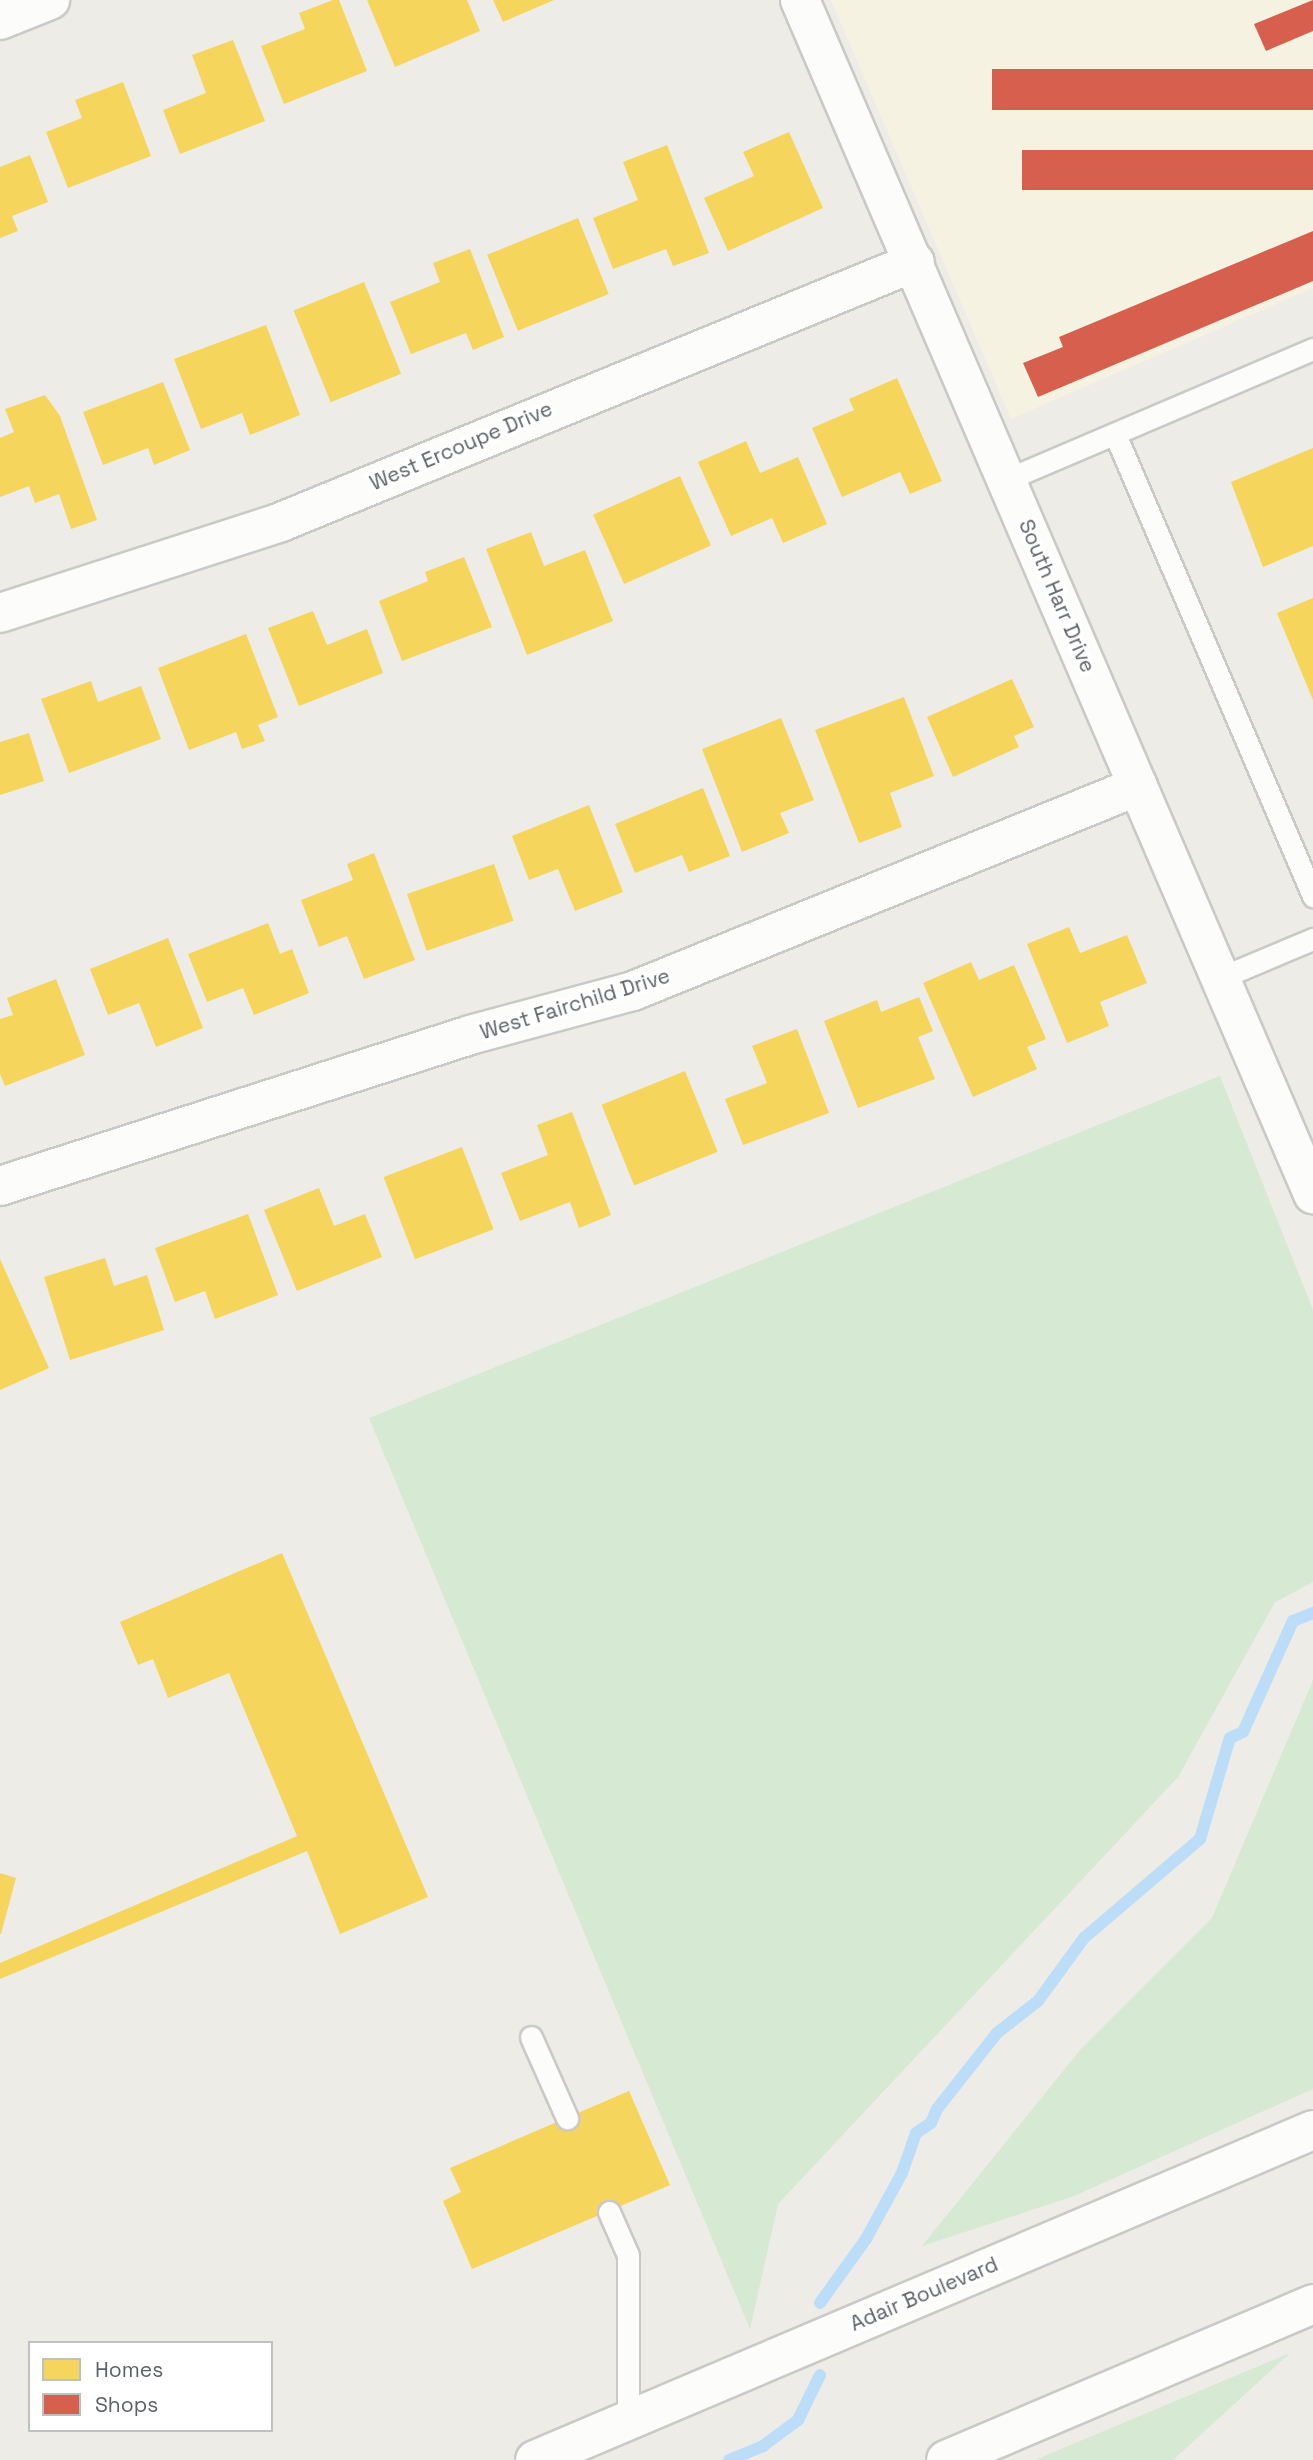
<!DOCTYPE html>
<html>
<head>
<meta charset="utf-8">
<style>
  body { margin:0 }
  #map { position:relative; width:1313px; height:2460px; overflow:hidden; background:#edece7; font-family:"Space Grotesk",sans-serif }
  div>[style] { position:absolute }
  .commercial>* { inset:0; background:#f6f2e1 }
  .green>* { inset:0; background:#d5e9d3 }
  .homes>* { inset:0; background:#f6d55c; transform-origin:0 0 }
  .shops>* { inset:0; background:#d6604d; transform-origin:0 0 }
  .stream>* { height:12px; margin:-6px; padding:0 6px; transform-origin:6px; border-radius:6px; background:#bcddf7 }
  .roads { filter:drop-shadow(2px 0 #c9c9c8) drop-shadow(-2px 0 #c9c9c8) drop-shadow(0 2px #c9c9c8) drop-shadow(0 -2px #c9c9c8) }
  .lane>* { height:21px; margin:-10.5px; padding:0 10.5px; transform-origin:10.5px; border-radius:10.5px; background:#fcfcfb }
  .street>* { height:38px; margin:-19px; padding:0 19px; transform-origin:19px; border-radius:19px; background:#fcfcfb }
  .secondary>* { height:38px; margin:-19px; padding:0 19px; transform-origin:19px; border-radius:19px; background:#fcfcfb }
  span { translate:-50% -50%; white-space:nowrap; text-align:center; line-height:1.15; -webkit-text-stroke:7px #fff; paint-order:stroke }
  .street-label { font-size:21px; color:#5d6166 }
  .legend { position:absolute; left:28px; top:2341px; width:245px; height:91px; box-sizing:border-box; background:#fff; border:2px solid #bec0c2; margin:0; padding:9px 12px; list-style:none; font-size:21px; color:#5d6166 }
  .legend li { display:flex; align-items:center; gap:14px; height:35px }
  .legend b { width:35px; border:2px solid #bec0c2 }
</style>
</head>
<body>
<div id="map">
  <div class="commercial">
    <i style="clip-path:polygon(831px 0,1313px 0,1313px 288px,1011px 419px)"></i>
  </div>
  <div class="green">
    <i style="clip-path:polygon(1220px 1076px,1313px 1310px,1313px 1582px,1275px 1602px,1178px 1777px,778px 2204px,750px 2329px,369px 1418px)"></i>
    <i style="clip-path:polygon(1313px 1680px,1313px 2089px,1074px 2196px,922px 2246px,1080px 2050px,1212px 1918px)"></i>
    <i style="clip-path:polygon(1290px 2353px,1173px 2460px,1035px 2460px)"></i>
  </div>
  <div class="homes">
    <i style="clip-path:polygon(333px 0,339px 0,367px 71px,284px 104px,261px 46px,305px 29px,299px 13px)"></i>
    <i style="clip-path:polygon(367px 0,467px 0,480px 31px,395px 67px)"></i>
    <i style="clip-path:polygon(493px 0,554px 0,503px 22px)"></i>
    <i style="clip-path:polygon(233px 40px,265px 121px,180px 154px,163px 110px,206px 93px,192px 55px)"></i>
    <i style="clip-path:polygon(123px 82px,151px 156px,68px 188px,46px 132px,82px 118px,75px 100px)"></i>
    <i style="clip-path:polygon(789px 132px,823px 208px,728px 251px,704px 198px,754px 176px,743px 152px)"></i>
    <i style="clip-path:polygon(667px 145px,709px 253px,673px 266px,666px 249px,613px 269px,593px 218px,638px 200px,623px 162px)"></i>
    <i style="clip-path:polygon(30px 155px,48px 202px,12px 216px,18px 231px,0 238px,0 167px)"></i>
    <i style="left:578px;top:218px;width:82px;height:98px;rotate:68deg"></i>
    <i style="clip-path:polygon(470px 249px,504px 337px,473px 350px,466px 333px,411px 354px,390px 302px,440px 282px,433px 263px)"></i>
    <i style="left:364px;top:282px;width:99px;height:76px;rotate:68deg"></i>
    <i style="clip-path:polygon(266px 325px,300px 415px,250px 435px,242px 413px,201px 429px,174px 359px)"></i>
    <i style="clip-path:polygon(897px 378px,942px 481px,910px 494px,900px 472px,842px 497px,812px 428px,854px 410px,849px 399px)"></i>
    <i style="clip-path:polygon(163px 382px,190px 450px,154px 465px,148px 448px,103px 465px,83px 412px)"></i>
    <i style="clip-path:polygon(45px 395px,60px 416px,97px 520px,71px 529px,59px 494px,35px 503px,29px 486px,0 497px,0 438px,14px 432px,5px 409px)"></i>
    <i style="clip-path:polygon(746px 441px,760px 473px,798px 457px,827px 524px,783px 543px,772px 518px,731px 536px,698px 462px)"></i>
    <i style="clip-path:polygon(1313px 448px,1313px 546px,1263px 567px,1231px 482px)"></i>
    <i style="left:680px;top:476px;width:76px;height:95px;rotate:66deg"></i>
    <i style="clip-path:polygon(531px 532px,544px 566px,585px 550px,613px 621px,527px 655px,486px 549px)"></i>
    <i style="clip-path:polygon(464px 557px,492px 627px,402px 661px,379px 601px,428px 581px,425px 572px)"></i>
    <i style="clip-path:polygon(1313px 598px,1313px 700px,1277px 613px)"></i>
    <i style="clip-path:polygon(313px 611px,327px 645px,367px 629px,383px 673px,299px 706px,268px 628px)"></i>
    <i style="clip-path:polygon(246px 634px,278px 717px,258px 725px,265px 741px,242px 749px,236px 732px,189px 750px,158px 668px)"></i>
    <i style="clip-path:polygon(1012px 679px,1034px 727px,1014px 736px,1019px 747px,953px 777px,927px 717px)"></i>
    <i style="clip-path:polygon(91px 681px,98px 702px,141px 686px,161px 739px,69px 773px,41px 699px)"></i>
    <i style="clip-path:polygon(904px 697px,934px 776px,890px 793px,902px 827px,859px 843px,815px 730px)"></i>
    <i style="clip-path:polygon(781px 718px,814px 800px,780px 813px,789px 833px,742px 852px,702px 749px)"></i>
    <i style="clip-path:polygon(29px 733px,44px 781px,0 795px,0 742px)"></i>
    <i style="clip-path:polygon(703px 788px,730px 856px,689px 872px,682px 855px,635px 873px,615px 824px)"></i>
    <i style="clip-path:polygon(589px 805px,623px 892px,575px 911px,558px 869px,529px 880px,512px 836px)"></i>
    <i style="clip-path:polygon(374px 853px,415px 960px,364px 979px,347px 936px,319px 947px,301px 900px,353px 880px,347px 864px)"></i>
    <i style="left:494px;top:864px;width:60px;height:92px;rotate:71deg"></i>
    <i style="clip-path:polygon(268px 923px,280px 954px,292px 949px,309px 993px,254px 1015px,243px 988px,207px 1002px,188px 954px)"></i>
    <i style="clip-path:polygon(1069px 927px,1080px 953px,1127px 935px,1147px 983px,1100px 1002px,1109px 1026px,1067px 1043px,1027px 944px)"></i>
    <i style="clip-path:polygon(168px 938px,203px 1028px,156px 1047px,139px 1003px,108px 1015px,90px 969px)"></i>
    <i style="clip-path:polygon(971px 962px,979px 980px,1014px 965px,1046px 1039px,1027px 1047px,1037px 1069px,973px 1097px,923px 983px)"></i>
    <i style="clip-path:polygon(56px 979px,85px 1055px,5px 1086px,0 1074px,0 1019px,13px 1015px,7px 998px)"></i>
    <i style="clip-path:polygon(919px 997px,933px 1031px,918px 1037px,935px 1079px,858px 1108px,824px 1021px,877px 1000px,881px 1012px)"></i>
    <i style="clip-path:polygon(797px 1029px,829px 1113px,743px 1145px,725px 1099px,767px 1083px,752px 1046px)"></i>
    <i style="left:685px;top:1071px;width:87px;height:90px;rotate:68deg"></i>
    <i style="clip-path:polygon(572px 1112px,611px 1215px,579px 1228px,570px 1202px,520px 1221px,501px 1173px,548px 1155px,537px 1125px)"></i>
    <i style="left:462px;top:1147px;width:88px;height:84px;rotate:69deg"></i>
    <i style="clip-path:polygon(319px 1188px,334px 1226px,365px 1214px,382px 1257px,297px 1291px,264px 1210px)"></i>
    <i style="clip-path:polygon(248px 1214px,278px 1295px,215px 1319px,205px 1291px,175px 1302px,155px 1248px)"></i>
    <i style="clip-path:polygon(105px 1258px,114px 1286px,147px 1275px,164px 1330px,70px 1360px,44px 1277px)"></i>
    <i style="clip-path:polygon(0 1259px,49px 1368px,0 1390px)"></i>
    <i style="clip-path:polygon(282px 1553px,428px 1897px,340px 1934px,307px 1851px,0 1979px,0 1963px,297px 1836px,229px 1673px,168px 1698px,153px 1659px,138px 1665px,120px 1622px)"></i>
    <i style="clip-path:polygon(0 1873px,16px 1878px,1px 1934px,0 1934px)"></i>
    <i style="clip-path:polygon(629px 2091px,670px 2185px,472px 2269px,443px 2201px,461px 2192px,450px 2168px)"></i>
  </div>
  <div class="shops">
    <i style="clip-path:polygon(1313px 0,1313px 31px,1266px 51px,1254px 24px)"></i>
    <i style="left:1313px;top:69px;width:41px;height:321px;rotate:90deg"></i>
    <i style="left:1313px;top:150px;width:40px;height:291px;rotate:90deg"></i>
    <i style="clip-path:polygon(1313px 231px,1313px 281px,1038px 397px,1023px 363px,1063px 347px,1059px 337px)"></i>
  </div>
  <div class="stream">
    <i style="left:820px;top:2303px;width:79px;rotate:-54.3deg"></i>
    <i style="left:866px;top:2239px;width:75px;rotate:-61.4deg"></i>
    <i style="left:902px;top:2173px;width:42px;rotate:-70.7deg"></i>
    <i style="left:916px;top:2133px;width:18px;rotate:-34deg"></i>
    <i style="left:931px;top:2123px;width:15px;rotate:-67deg"></i>
    <i style="left:937px;top:2109px;width:97px;rotate:-51.7deg"></i>
    <i style="left:997px;top:2033px;width:52px;rotate:-38deg"></i>
    <i style="left:1038px;top:2001px;width:78px;rotate:-53.9deg"></i>
    <i style="left:1084px;top:1938px;width:153px;rotate:-40.5deg"></i>
    <i style="left:1200px;top:1839px;width:105px;rotate:-73.5deg"></i>
    <i style="left:1230px;top:1738px;width:14px;rotate:-25deg"></i>
    <i style="left:1243px;top:1732px;width:122px;rotate:-65.8deg"></i>
    <i style="left:1293px;top:1621px;width:22px;rotate:-22deg"></i>
    <i style="left:729px;top:2460px;width:37px;rotate:-22deg"></i>
    <i style="left:763px;top:2446px;width:44px;rotate:-36.6deg"></i>
    <i style="left:798px;top:2420px;width:50px;rotate:-63.9deg"></i>
  </div>
  <div class="roads">
    <div class="lane">
      <i style="left:1115px;top:434px;width:503px;rotate:66.8deg"></i>
      <i style="left:1008px;top:479px;width:332px;rotate:-23.1deg"></i>
      <i style="left:1220px;top:978px;width:101px;rotate:-22.8deg"></i>
      <i style="left:531px;top:2037px;width:89px;rotate:66deg"></i>
      <i style="left:609px;top:2212px;width:47px;rotate:66.2deg"></i>
      <i style="left:628px;top:2255px;width:165px;rotate:90deg"></i>
    </div>
    <div class="street">
      <i style="left:800px;top:0;width:1300px;rotate:66.75deg"></i>
      <i style="left:0;top:20px;width:54px;rotate:-21.8deg"></i>
      <i style="left:0;top:613px;width:295px;rotate:-17.9deg"></i>
      <i style="left:281px;top:522px;width:685px;rotate:-22.3deg"></i>
      <i style="left:0;top:1186px;width:494px;rotate:-17.8deg"></i>
      <i style="left:470px;top:1035px;width:169px;rotate:-15.1deg"></i>
      <i style="left:633px;top:991px;width:545px;rotate:-22.09deg"></i>
    </div>
    <div class="secondary">
      <i style="left:535px;top:2460px;width:845px;rotate:-22.98deg"></i>
      <i style="left:946px;top:2460px;width:399px;rotate:-23deg"></i>
    </div>
  </div>
  <div class="street-label">
    <span style="left:461px;top:446px;rotate:-23deg">West Ercoupe Drive</span>
    <span style="left:1057px;top:596px;rotate:67deg">South Harr Drive</span>
    <span style="left:575px;top:1004px;rotate:-17deg">West Fairchild Drive</span>
    <span style="left:924px;top:2294px;rotate:-23deg">Adair Boulevard</span>
  </div>
  <ul class="legend">
  <li><b style="height:19px;background:#f6d55c"></b>Homes</li>
  <li><b style="height:19px;background:#d6604d"></b>Shops</li>
  </ul>
</div>
</body>
</html>
